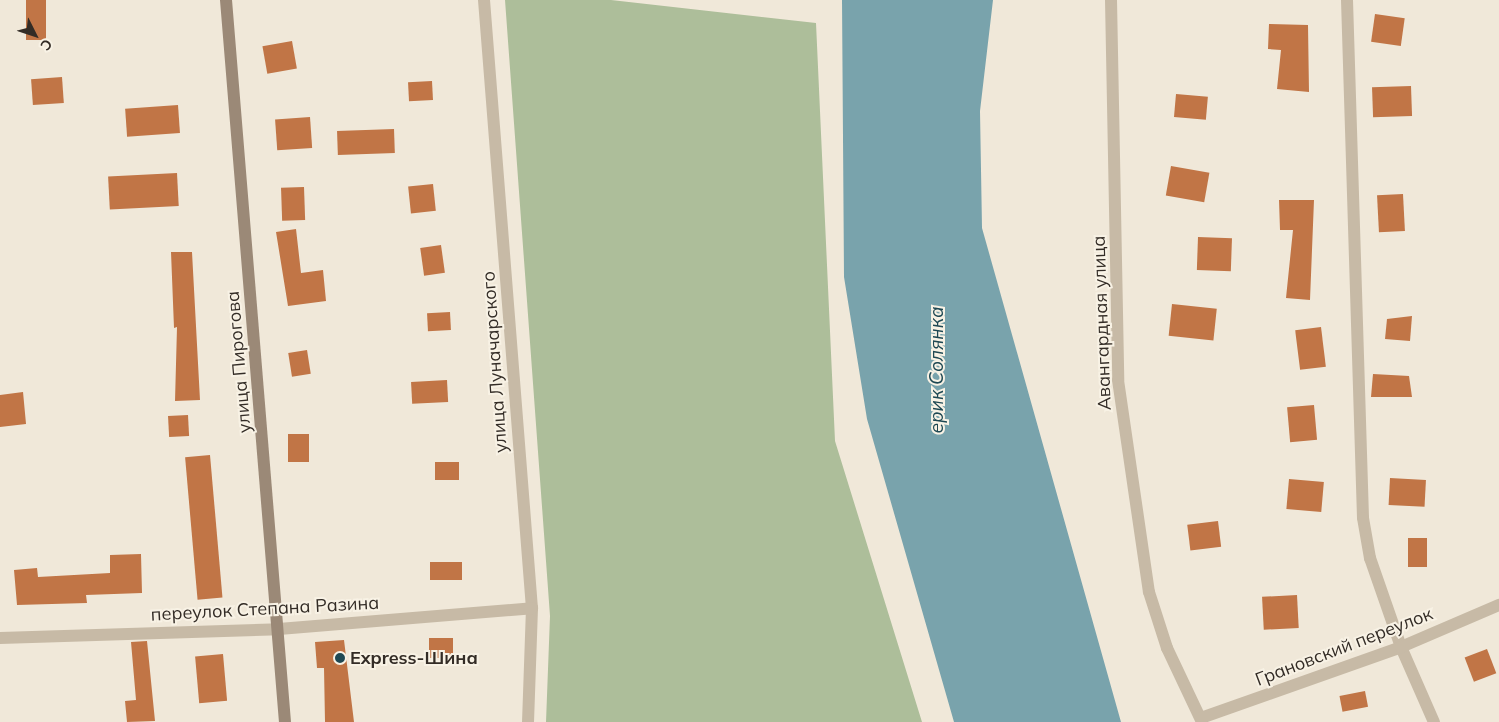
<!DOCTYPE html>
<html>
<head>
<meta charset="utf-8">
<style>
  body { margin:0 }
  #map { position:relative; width:1499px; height:722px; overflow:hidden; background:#f0e8d9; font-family:Mulish,sans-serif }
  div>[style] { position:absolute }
  .green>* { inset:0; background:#adbe9a }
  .water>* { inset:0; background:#79a3ac }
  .building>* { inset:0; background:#c17546; transform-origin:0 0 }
  .minor>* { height:12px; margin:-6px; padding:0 6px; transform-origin:6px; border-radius:6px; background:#c7baa6 }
  .secondary>* { height:12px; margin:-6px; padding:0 6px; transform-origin:6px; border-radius:6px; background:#9b8977 }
  .dots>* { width:14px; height:14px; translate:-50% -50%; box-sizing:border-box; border:2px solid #f8f2e5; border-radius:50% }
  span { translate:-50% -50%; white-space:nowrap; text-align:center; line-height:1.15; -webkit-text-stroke:4px #f8f2e5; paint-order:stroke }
  .street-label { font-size:18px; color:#332c26 }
  .poi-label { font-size:18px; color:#332c26; font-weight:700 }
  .left { translate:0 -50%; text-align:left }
  .water-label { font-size:19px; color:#1e4853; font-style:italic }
  .north { position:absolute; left:10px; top:10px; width:50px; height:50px; -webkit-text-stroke:4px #f8f2e5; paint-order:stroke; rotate:131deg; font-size:14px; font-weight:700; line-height:20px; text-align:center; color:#332c26 }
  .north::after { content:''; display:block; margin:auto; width:18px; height:22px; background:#332c26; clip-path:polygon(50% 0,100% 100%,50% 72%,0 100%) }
</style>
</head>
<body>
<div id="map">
  <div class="green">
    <i style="clip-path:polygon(505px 0,611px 0,816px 23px,835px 441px,922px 722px,546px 722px,550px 616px)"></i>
  </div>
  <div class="water">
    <i style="clip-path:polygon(842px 0,993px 0,980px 111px,982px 228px,1121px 722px,954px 722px,867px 419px,844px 277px)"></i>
  </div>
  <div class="building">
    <i style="left:26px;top:0;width:20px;height:40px"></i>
    <i style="left:1375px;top:14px;width:30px;height:28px;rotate:8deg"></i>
    <i style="clip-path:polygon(1269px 24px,1308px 25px,1309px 92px,1277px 89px,1281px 50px,1268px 49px)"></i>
    <i style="left:292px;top:41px;width:28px;height:30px;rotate:80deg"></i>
    <i style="left:62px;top:77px;width:26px;height:31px;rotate:86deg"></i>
    <i style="left:432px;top:81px;width:19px;height:24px;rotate:87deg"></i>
    <i style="left:1411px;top:86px;width:30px;height:39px;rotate:88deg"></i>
    <i style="left:1176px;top:94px;width:32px;height:23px;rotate:5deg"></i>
    <i style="left:178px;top:105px;width:28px;height:53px;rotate:86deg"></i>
    <i style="left:310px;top:117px;width:31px;height:35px;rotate:86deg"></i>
    <i style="left:394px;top:129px;width:24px;height:57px;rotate:88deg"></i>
    <i style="left:1171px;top:166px;width:39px;height:30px;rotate:10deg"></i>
    <i style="left:177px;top:173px;width:33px;height:69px;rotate:87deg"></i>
    <i style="left:433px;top:184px;width:27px;height:25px;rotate:84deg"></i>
    <i style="left:304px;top:187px;width:33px;height:23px;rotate:88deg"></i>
    <i style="left:1403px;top:194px;width:37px;height:26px;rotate:87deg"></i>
    <i style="clip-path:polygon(1279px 200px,1314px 200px,1310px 300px,1286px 298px,1293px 230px,1280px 230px)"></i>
    <i style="clip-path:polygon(296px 229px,301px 273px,323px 270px,326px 301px,288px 306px,276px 232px)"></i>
    <i style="left:1198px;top:237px;width:34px;height:33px;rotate:2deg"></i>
    <i style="left:441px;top:245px;width:28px;height:21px;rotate:82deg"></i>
    <i style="clip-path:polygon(171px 252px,192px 252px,200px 400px,175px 401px,177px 327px,174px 328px)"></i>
    <i style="left:1172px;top:304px;width:45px;height:32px;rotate:6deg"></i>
    <i style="left:450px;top:312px;width:18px;height:23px;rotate:87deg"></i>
    <i style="clip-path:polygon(1412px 316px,1410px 341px,1385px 339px,1387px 319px)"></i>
    <i style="left:1321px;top:327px;width:40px;height:26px;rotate:83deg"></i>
    <i style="left:307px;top:350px;width:24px;height:19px;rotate:81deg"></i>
    <i style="clip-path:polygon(1373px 374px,1409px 376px,1412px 397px,1371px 397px)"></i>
    <i style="left:447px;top:380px;width:22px;height:36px;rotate:87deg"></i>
    <i style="clip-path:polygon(23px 392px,26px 424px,0 427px,0 395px)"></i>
    <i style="left:1314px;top:405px;width:35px;height:27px;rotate:85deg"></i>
    <i style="left:188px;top:415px;width:21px;height:20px;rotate:87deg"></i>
    <i style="left:288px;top:434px;width:21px;height:28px"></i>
    <i style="left:210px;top:455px;width:143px;height:25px;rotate:85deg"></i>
    <i style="left:435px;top:462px;width:24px;height:18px"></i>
    <i style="left:1390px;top:478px;width:36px;height:27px;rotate:3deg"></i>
    <i style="left:1289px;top:479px;width:35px;height:30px;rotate:5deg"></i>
    <i style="left:1218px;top:521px;width:26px;height:31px;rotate:83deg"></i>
    <i style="left:1427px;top:538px;width:29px;height:19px;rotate:90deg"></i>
    <i style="clip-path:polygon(141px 554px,142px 593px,86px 595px,87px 603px,17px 605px,14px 570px,37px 568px,38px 577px,110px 573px,110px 555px)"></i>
    <i style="left:430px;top:562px;width:32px;height:18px"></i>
    <i style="left:1297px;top:595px;width:33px;height:35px;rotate:87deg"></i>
    <i style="left:429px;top:638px;width:24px;height:20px"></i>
    <i style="clip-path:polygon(344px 640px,354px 722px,325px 722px,324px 668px,317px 668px,315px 642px)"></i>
    <i style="clip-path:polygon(147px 641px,155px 721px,127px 722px,125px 701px,136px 700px,131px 642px)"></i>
    <i style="left:1487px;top:649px;width:26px;height:24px;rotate:69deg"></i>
    <i style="left:223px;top:654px;width:47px;height:28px;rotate:85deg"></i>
    <i style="left:1365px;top:691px;width:16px;height:26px;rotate:79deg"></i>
  </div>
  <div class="minor">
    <i style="left:484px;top:0;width:610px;rotate:85.49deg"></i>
    <i style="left:532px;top:608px;width:114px;rotate:92deg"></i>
    <i style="left:1111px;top:0;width:380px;rotate:88.9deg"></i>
    <i style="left:1118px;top:380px;width:214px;rotate:81.7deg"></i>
    <i style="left:1149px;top:592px;width:59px;rotate:72.2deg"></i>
    <i style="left:1167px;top:648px;width:82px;rotate:64.7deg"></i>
    <i style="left:1347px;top:0;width:518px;rotate:88.23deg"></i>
    <i style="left:1363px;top:518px;width:41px;rotate:80.1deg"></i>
    <i style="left:1370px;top:558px;width:94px;rotate:70.8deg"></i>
    <i style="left:1401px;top:647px;width:82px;rotate:66.3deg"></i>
    <i style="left:0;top:638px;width:279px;rotate:-1.8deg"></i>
    <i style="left:279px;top:629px;width:254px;rotate:-4.7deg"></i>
    <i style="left:1201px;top:718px;width:212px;rotate:-19.5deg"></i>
    <i style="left:1401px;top:647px;width:107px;rotate:-23.2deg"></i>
  </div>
  <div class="secondary">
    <i style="left:226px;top:0;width:724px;rotate:85.33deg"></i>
  </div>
  <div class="dots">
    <i style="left:340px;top:658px;background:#1e4853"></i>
  </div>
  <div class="street-label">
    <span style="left:1102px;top:323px;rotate:-92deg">Авангардная улица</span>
    <span style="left:239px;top:362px;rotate:-95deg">улица Пирогова</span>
    <span style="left:495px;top:362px;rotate:-94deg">улица Луначарского</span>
    <span style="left:265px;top:609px;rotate:-3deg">переулок Степана Разина</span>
    <span style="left:1344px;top:647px;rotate:-21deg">Грановский переулок</span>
  </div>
  <div class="poi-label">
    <span class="left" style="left:350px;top:658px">Express-Шина</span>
  </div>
  <div class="water-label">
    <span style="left:937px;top:370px;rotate:-90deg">ерик Солянка</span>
  </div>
  <div class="north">С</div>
</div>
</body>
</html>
